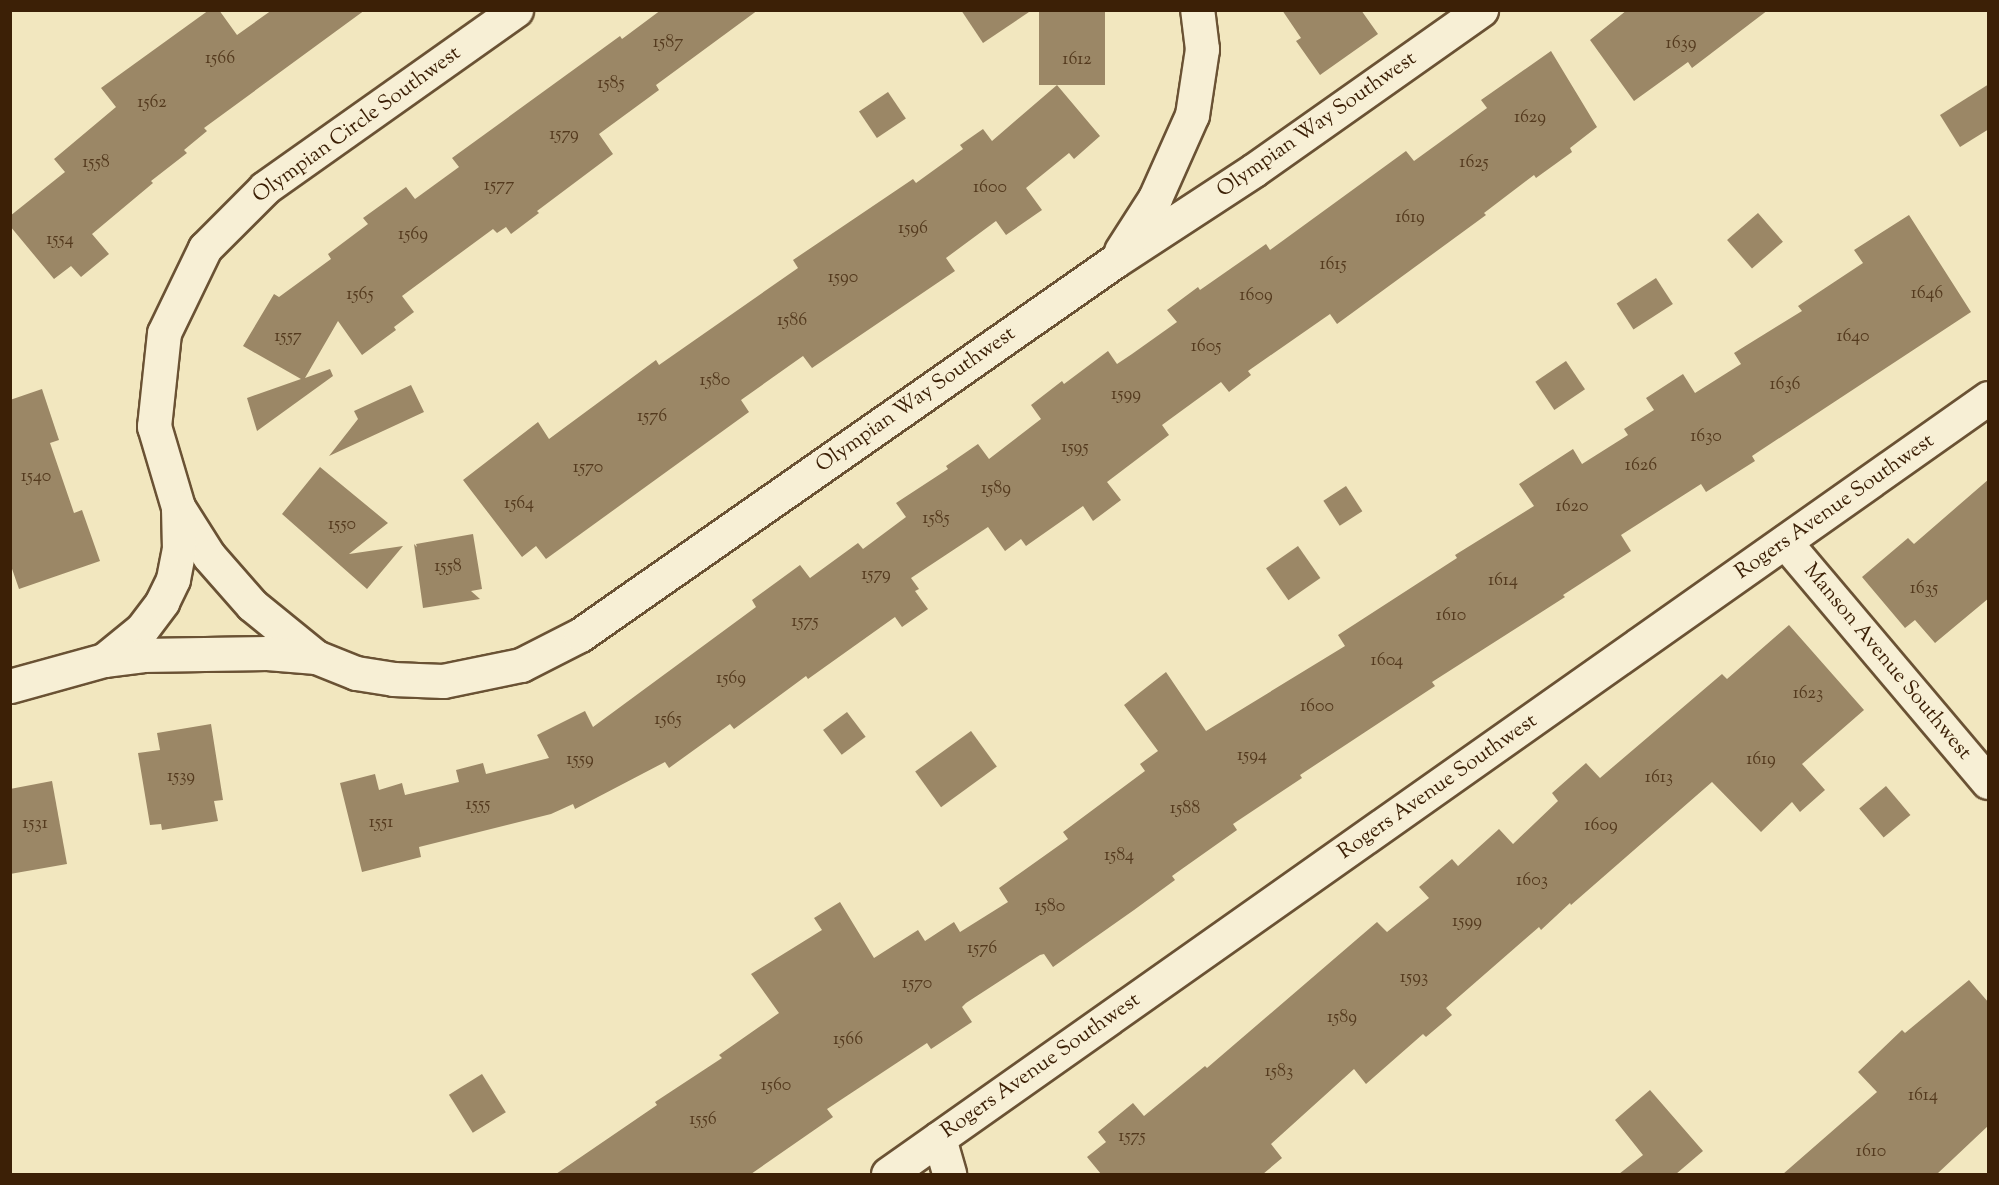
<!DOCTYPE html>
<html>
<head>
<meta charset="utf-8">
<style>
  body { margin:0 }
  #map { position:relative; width:1999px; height:1185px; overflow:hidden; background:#f2e7bf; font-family:"Sorts Mill Goudy",serif }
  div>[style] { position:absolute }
  .building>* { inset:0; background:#9b8766; transform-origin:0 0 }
  .roads { filter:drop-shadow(2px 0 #6a5234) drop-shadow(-2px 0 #6a5234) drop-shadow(0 2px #6a5234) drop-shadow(0 -2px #6a5234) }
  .street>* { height:33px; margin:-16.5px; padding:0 16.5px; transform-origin:16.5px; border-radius:16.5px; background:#f7efd5 }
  span { translate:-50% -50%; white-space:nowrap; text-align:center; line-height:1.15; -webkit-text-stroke:4.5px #f7efd5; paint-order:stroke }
  .number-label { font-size:18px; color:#543a1e }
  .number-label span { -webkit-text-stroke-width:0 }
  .street-label { font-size:21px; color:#3c2006 }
  .frame { position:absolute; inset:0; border:12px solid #3c2006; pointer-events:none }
</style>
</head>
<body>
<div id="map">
  <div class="building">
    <i style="clip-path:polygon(209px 10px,219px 10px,237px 35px,272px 10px,365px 10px,204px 128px,207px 131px,184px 150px,187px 153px,151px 181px,153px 183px,92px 234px,109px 254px,81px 277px,71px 266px,54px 279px,10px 226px,10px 216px,65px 172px,54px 159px,116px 107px,101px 88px)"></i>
    <i style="clip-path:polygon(661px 10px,758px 10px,656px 85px,659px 90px,599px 134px,613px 154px,537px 211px,539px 213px,511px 234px,506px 227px,497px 233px,493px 229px,402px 296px,414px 312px,394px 327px,396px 330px,362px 355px,338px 321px,305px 378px,330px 369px,333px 376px,257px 431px,247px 398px,301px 379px,243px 346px,274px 294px,279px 297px,331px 259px,328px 254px,368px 224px,363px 218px,406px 187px,415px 199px,459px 167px,452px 158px,620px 36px,622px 39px)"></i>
    <i style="clip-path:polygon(961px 10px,1032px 10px,983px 43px)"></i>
    <i style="left:1039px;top:10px;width:66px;height:75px"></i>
    <i style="clip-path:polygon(1282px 10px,1361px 10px,1378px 34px,1320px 75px,1296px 41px,1301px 38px)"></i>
    <i style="clip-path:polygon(1627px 10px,1768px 10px,1692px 68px,1688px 62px,1634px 101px,1590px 40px)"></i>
    <i style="clip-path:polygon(1551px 51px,1597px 127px,1570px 148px,1572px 152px,1536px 178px,1534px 175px,1484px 213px,1486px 215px,1337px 324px,1330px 314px,1248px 371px,1251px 375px,1229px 392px,1221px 382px,1162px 425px,1169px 435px,1107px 482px,1121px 500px,1093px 521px,1083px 506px,1026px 546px,1021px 539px,1005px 551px,988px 527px,911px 578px,919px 589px,915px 591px,928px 609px,902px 627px,895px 617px,808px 679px,806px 676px,734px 729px,730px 724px,669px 768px,665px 762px,575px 809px,573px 804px,551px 814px,419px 847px,421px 857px,362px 872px,340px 783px,375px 774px,379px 790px,402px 783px,405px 795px,459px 782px,456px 770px,483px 763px,486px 774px,549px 758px,537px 735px,585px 711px,593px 727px,756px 607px,752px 600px,800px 565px,810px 578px,858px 543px,863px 549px,906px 517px,896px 503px,948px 469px,946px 466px,978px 444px,989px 459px,1041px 419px,1031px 405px,1062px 381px,1064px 384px,1108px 351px,1117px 364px,1132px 354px,1177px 322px,1167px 310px,1198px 287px,1200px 290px,1266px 244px,1270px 250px,1406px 151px,1414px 161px,1487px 108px,1481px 100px)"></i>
    <i style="clip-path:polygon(1989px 84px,1989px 129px,1960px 147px,1940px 115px)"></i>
    <i style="clip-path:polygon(1057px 85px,1100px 136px,1074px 159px,1069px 153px,1026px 188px,1042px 210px,1006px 235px,996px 221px,946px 258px,955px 271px,812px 368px,803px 356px,741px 400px,749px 412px,546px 559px,536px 546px,522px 557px,463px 480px,538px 422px,549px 439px,656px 360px,659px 365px,798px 268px,793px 260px,913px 179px,916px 183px,963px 149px,960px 145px,983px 129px,992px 141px)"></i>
    <i style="left:888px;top:92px;width:32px;height:35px;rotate:56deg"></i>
    <i style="left:1758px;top:213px;width:38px;height:41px;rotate:49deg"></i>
    <i style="clip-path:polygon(1909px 215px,1971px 312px,1752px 456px,1755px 461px,1706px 492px,1701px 484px,1621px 535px,1631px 551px,1563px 595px,1565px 597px,1432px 682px,1435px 686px,1300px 775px,1302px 778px,1233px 824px,1237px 830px,1172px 876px,1175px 880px,1134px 910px,1053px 967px,1044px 954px,1040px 955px,966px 1003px,962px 1007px,972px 1022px,931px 1049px,927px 1043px,827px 1109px,833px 1117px,751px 1174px,556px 1174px,657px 1105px,655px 1102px,722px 1058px,719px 1055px,779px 1013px,751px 974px,822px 930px,814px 918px,840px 902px,874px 958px,918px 930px,925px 941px,954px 922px,960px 932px,1008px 902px,999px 888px,1068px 839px,1063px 832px,1145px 771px,1140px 764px,1158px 751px,1124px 705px,1166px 672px,1206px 731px,1345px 646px,1338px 635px,1457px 558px,1455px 555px,1534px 506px,1519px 484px,1573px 449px,1582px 464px,1628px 435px,1624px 429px,1654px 410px,1646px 398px,1683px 374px,1695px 393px,1741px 364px,1734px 353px,1802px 311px,1798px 306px,1863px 263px,1854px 250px)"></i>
    <i style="left:1656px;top:278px;width:31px;height:47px;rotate:57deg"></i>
    <i style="left:1566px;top:361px;width:34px;height:37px;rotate:56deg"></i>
    <i style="clip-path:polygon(411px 385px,424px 412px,329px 456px,358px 419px,354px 411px)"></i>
    <i style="clip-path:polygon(42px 389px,59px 440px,50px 443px,74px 513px,82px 510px,100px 561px,19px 589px,10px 563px,10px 400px)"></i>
    <i style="clip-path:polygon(320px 467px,388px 523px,349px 554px,403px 546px,367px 589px,282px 514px)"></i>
    <i style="clip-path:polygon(1989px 479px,1989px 598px,1935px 643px,1915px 620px,1905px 628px,1862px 577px,1908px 538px,1914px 544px)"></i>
    <i style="left:1346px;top:486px;width:30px;height:27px;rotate:57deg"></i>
    <i style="clip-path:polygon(473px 534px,482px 589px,471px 591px,480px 599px,423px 608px,414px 544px,417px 547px,416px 544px)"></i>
    <i style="left:1298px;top:546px;width:39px;height:39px;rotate:55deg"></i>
    <i style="clip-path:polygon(1789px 625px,1864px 710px,1802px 764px,1825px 790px,1800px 812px,1792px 802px,1761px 832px,1712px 782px,1571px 905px,1570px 903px,1541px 930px,1539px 927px,1446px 1008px,1452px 1015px,1426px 1037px,1423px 1034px,1366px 1084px,1354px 1069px,1271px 1144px,1282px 1158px,1263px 1174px,1101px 1174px,1087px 1157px,1106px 1142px,1098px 1132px,1133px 1103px,1144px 1116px,1205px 1066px,1207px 1068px,1377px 922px,1387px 932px,1429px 898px,1419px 887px,1452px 859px,1458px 866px,1499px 829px,1513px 844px,1558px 801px,1552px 793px,1586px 763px,1600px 778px,1722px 674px,1727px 679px)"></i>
    <i style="left:847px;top:712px;width:31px;height:30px;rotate:53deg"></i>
    <i style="clip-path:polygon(211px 724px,223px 800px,214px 801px,218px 821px,162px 830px,161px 824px,150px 825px,138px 753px,160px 750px,157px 733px)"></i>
    <i style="left:971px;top:731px;width:44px;height:69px;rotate:54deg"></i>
    <i style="clip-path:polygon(52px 781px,67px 864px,10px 874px,10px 789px)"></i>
    <i style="left:1886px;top:786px;width:38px;height:35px;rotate:50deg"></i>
    <i style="clip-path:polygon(1969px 980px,1989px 1003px,1989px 1125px,1937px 1174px,1783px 1174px,1877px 1092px,1858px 1072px,1902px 1030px,1905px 1033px)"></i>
    <i style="left:482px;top:1074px;width:45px;height:39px;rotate:58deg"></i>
    <i style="clip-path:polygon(1650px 1090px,1703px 1151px,1676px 1174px,1619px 1174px,1643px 1155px,1615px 1120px)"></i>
  </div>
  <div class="roads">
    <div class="street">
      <i style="left:516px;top:10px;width:308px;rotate:144.7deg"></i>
      <i style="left:265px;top:188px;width:85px;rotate:135deg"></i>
      <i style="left:205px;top:248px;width:94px;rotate:115.8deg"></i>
      <i style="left:164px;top:333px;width:94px;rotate:96.1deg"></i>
      <i style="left:154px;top:426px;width:84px;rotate:73.5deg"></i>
      <i style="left:178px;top:507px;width:58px;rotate:57.7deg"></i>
      <i style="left:209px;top:556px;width:65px;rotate:48.7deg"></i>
      <i style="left:252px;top:605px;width:82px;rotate:39.1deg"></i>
      <i style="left:316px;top:657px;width:43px;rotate:21.8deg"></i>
      <i style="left:356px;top:673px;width:37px;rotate:9deg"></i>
      <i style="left:393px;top:679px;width:50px;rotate:2.3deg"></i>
      <i style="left:443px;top:681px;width:80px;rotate:-11.6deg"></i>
      <i style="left:521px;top:665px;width:66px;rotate:-27deg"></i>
      <i style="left:580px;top:635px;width:653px;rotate:-34.96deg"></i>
      <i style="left:1115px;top:261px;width:166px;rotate:-33.2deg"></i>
      <i style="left:1254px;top:170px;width:278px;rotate:-35.2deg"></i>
      <i style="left:1121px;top:251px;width:63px;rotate:-57.3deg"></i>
      <i style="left:1155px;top:198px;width:91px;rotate:-66deg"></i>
      <i style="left:1192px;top:115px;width:67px;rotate:-81.4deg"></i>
      <i style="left:1202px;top:49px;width:39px;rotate:-97deg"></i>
      <i style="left:1785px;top:542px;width:314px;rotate:49.8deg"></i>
      <i style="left:104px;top:660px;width:49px;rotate:-39.2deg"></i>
      <i style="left:142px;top:629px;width:34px;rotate:-53deg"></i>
      <i style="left:162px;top:602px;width:25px;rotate:-64deg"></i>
      <i style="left:173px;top:579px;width:31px;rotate:-79deg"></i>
      <i style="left:179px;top:549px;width:42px;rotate:-91.4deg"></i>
      <i style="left:10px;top:686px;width:98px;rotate:-15.5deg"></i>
      <i style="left:104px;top:660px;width:38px;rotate:-7deg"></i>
      <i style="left:142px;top:655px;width:125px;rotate:-0.9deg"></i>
      <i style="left:267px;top:653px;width:49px;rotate:4.7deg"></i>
      <i style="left:939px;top:1138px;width:37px;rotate:74deg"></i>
      <i style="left:888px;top:1174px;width:1346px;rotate:-35.2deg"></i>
    </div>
  </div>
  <div class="number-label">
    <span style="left:668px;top:43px">1587</span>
    <span style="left:1681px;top:44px">1639</span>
    <span style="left:220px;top:59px">1566</span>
    <span style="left:1077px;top:60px">1612</span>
    <span style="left:611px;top:84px">1585</span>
    <span style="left:152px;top:103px">1562</span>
    <span style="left:1530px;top:118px">1629</span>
    <span style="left:564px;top:135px">1579</span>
    <span style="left:96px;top:163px">1558</span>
    <span style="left:1474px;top:163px">1625</span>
    <span style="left:499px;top:186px">1577</span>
    <span style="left:990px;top:188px">1600</span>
    <span style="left:1410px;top:218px">1619</span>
    <span style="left:913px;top:229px">1596</span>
    <span style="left:413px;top:235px">1569</span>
    <span style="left:60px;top:240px">1554</span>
    <span style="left:1333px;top:265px">1615</span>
    <span style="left:843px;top:278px">1590</span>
    <span style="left:1927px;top:294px">1646</span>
    <span style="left:360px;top:295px">1565</span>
    <span style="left:1256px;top:296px">1609</span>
    <span style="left:792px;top:321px">1586</span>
    <span style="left:288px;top:337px">1557</span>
    <span style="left:1853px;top:337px">1640</span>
    <span style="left:1206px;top:347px">1605</span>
    <span style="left:715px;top:381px">1580</span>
    <span style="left:1785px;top:385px">1636</span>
    <span style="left:1126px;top:395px">1599</span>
    <span style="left:652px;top:417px">1576</span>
    <span style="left:1706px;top:437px">1630</span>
    <span style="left:1075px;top:448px">1595</span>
    <span style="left:1641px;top:466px">1626</span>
    <span style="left:588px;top:468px">1570</span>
    <span style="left:36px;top:477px">1540</span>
    <span style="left:996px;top:489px">1589</span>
    <span style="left:519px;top:504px">1564</span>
    <span style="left:1572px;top:507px">1620</span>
    <span style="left:936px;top:519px">1585</span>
    <span style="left:342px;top:525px">1550</span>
    <span style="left:448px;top:567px">1558</span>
    <span style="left:876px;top:575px">1579</span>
    <span style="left:1503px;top:581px">1614</span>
    <span style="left:1924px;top:589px">1635</span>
    <span style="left:1451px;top:616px">1610</span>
    <span style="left:805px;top:622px">1575</span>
    <span style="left:1387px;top:661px">1604</span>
    <span style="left:731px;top:679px">1569</span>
    <span style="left:1808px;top:694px">1623</span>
    <span style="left:1317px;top:707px">1600</span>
    <span style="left:668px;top:720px">1565</span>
    <span style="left:1252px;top:756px">1594</span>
    <span style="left:580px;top:760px">1559</span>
    <span style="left:1761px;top:760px">1619</span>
    <span style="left:181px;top:777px">1539</span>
    <span style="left:1659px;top:778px">1613</span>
    <span style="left:478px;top:805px">1555</span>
    <span style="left:1185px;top:809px">1588</span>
    <span style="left:381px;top:823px">1551</span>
    <span style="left:35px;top:824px">1531</span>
    <span style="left:1601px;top:826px">1609</span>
    <span style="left:1119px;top:856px">1584</span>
    <span style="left:1532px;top:881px">1603</span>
    <span style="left:1050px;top:907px">1580</span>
    <span style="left:1467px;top:922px">1599</span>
    <span style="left:982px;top:949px">1576</span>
    <span style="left:1414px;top:978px">1593</span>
    <span style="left:917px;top:984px">1570</span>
    <span style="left:1342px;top:1018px">1589</span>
    <span style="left:848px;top:1040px">1566</span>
    <span style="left:1279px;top:1072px">1583</span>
    <span style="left:776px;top:1086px">1560</span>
    <span style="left:1923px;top:1096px">1614</span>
    <span style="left:703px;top:1120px">1556</span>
    <span style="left:1132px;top:1137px">1575</span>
    <span style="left:1871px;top:1152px">1610</span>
  </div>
  <div class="street-label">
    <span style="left:357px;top:125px;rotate:-36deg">Olympian Circle Southwest</span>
    <span style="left:1317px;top:125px;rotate:-35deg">Olympian Way Southwest</span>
    <span style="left:916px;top:400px;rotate:-35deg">Olympian Way Southwest</span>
    <span style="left:1835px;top:507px;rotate:-35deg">Rogers Avenue Southwest</span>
    <span style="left:1887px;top:662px;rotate:50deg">Manson Avenue Southwest</span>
    <span style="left:1438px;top:787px;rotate:-35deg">Rogers Avenue Southwest</span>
    <span style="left:1041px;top:1066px;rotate:-35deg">Rogers Avenue Southwest</span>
  </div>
  <div class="frame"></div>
</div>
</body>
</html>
